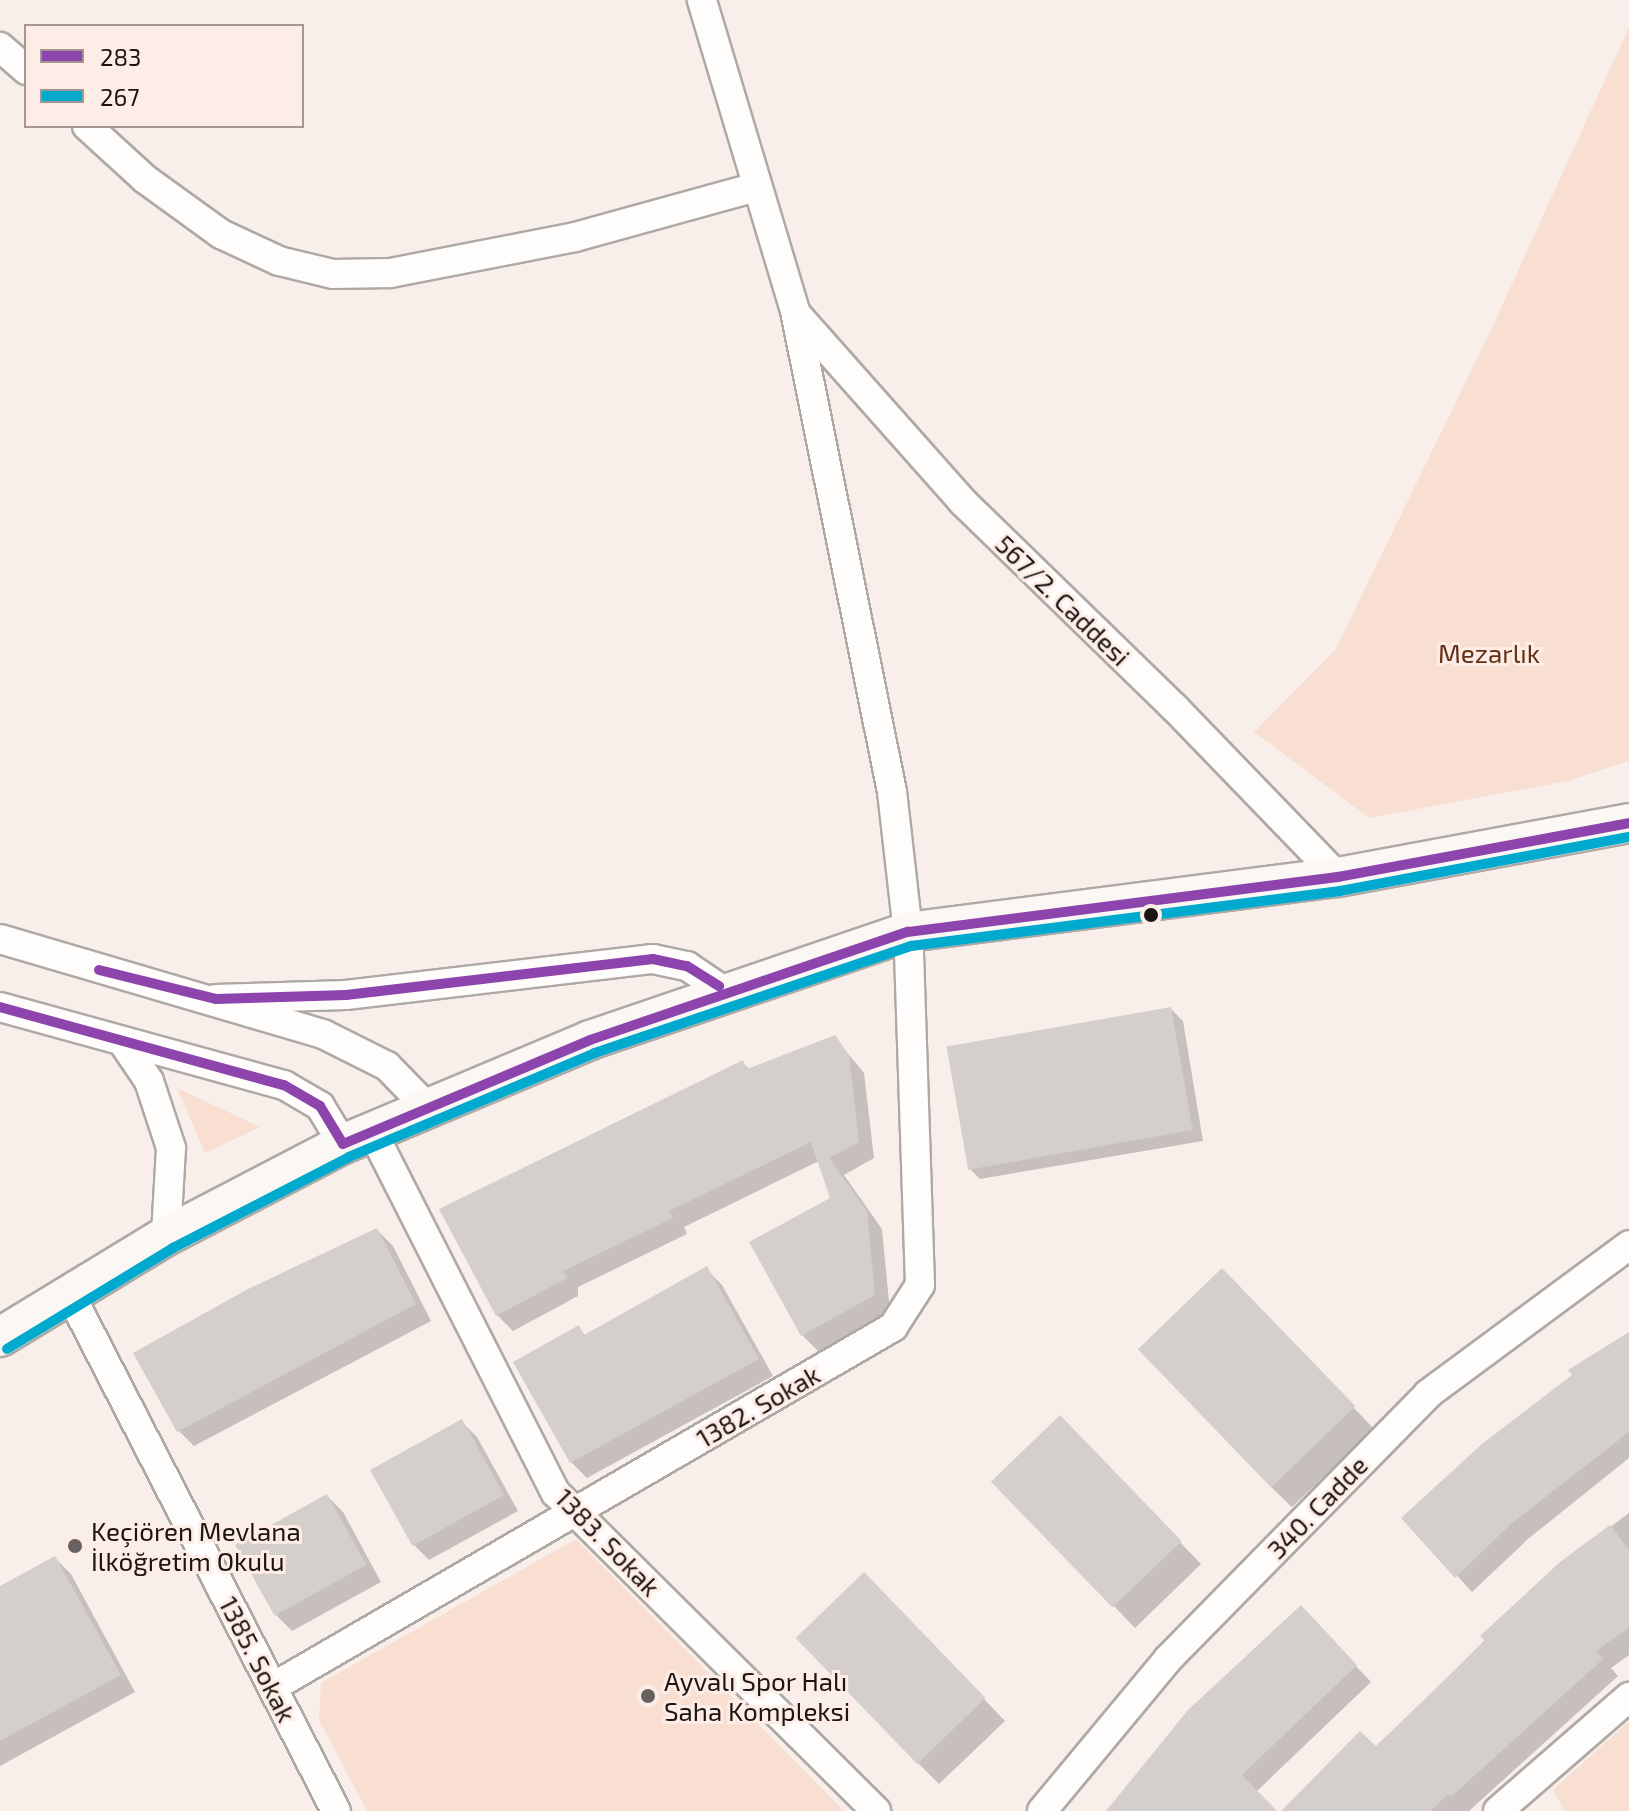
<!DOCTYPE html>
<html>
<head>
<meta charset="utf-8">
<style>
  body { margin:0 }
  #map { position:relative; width:1629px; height:1811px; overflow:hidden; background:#f8efeb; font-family:"Exo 2",sans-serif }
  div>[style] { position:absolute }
  .green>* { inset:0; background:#f9ded2 }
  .shadow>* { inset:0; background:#0003 }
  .building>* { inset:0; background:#d5cfcb; transform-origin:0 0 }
  .roads { filter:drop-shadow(2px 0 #afa9a5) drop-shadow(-2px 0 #afa9a5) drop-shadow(0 2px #afa9a5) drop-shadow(0 -2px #afa9a5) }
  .minor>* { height:28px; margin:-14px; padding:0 14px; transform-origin:14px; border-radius:14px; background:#fefdfc }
  .secondary>* { height:38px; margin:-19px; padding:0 19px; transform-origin:19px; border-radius:19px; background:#faf7f4 }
  .bus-1>* { height:10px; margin:-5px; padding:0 5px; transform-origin:5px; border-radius:5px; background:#8e44ad }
  .bus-2>* { height:10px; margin:-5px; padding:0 5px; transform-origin:5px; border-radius:5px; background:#00a9ce }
  .dots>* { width:22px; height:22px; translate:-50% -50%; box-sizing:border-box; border:4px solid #fdede6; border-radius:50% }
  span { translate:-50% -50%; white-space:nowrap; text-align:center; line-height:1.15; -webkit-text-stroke:6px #fdede6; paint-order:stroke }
  .street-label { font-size:26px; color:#1b1513 }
  .park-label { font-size:26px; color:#653117 }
  .poi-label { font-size:26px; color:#1b1513 }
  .left { translate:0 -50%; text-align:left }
  .legend { position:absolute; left:24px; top:24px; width:280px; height:104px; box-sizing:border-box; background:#fdede6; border:2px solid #a39792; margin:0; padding:10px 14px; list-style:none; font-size:24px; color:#1b1513 }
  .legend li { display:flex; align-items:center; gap:16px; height:40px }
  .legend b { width:40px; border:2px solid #a39792 }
</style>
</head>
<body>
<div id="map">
  <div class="green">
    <i style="clip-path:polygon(1629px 27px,1629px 761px,1568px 781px,1369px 818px,1254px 732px,1335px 650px,1491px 330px)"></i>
    <i style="clip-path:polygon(177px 1088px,260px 1127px,205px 1153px)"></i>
    <i style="clip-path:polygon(576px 1539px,844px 1811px,367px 1811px,319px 1720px,321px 1683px)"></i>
    <i style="clip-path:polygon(1629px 1721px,1629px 1811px,1565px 1811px,1553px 1790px)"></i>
  </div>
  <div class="shadow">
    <i style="clip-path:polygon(1171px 1009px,1183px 1021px,1203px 1141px,980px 1179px,968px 1167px)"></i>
    <i style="clip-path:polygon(835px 1038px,864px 1073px,874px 1158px,844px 1175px,882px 1229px,890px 1312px,818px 1351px,802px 1335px,833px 1199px,819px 1161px,684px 1227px,687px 1234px,578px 1287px,578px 1296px,513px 1331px,497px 1315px,742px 1062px,750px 1070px)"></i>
    <i style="clip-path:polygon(377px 1230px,393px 1246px,431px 1321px,194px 1446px,178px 1430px)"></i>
    <i style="clip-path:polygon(706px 1269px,722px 1285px,773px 1376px,587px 1478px,571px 1462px,579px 1328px,586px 1336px)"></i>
    <i style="clip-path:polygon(1244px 1292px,1374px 1429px,1292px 1507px,1270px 1486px)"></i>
    <i style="clip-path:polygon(1629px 1334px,1629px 1458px,1528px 1539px,1472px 1592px,1404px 1518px)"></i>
    <i style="clip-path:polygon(461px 1421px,477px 1437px,518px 1511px,429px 1560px,413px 1544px)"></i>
    <i style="clip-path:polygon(1081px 1439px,1201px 1564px,1135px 1628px,1114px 1606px)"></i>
    <i style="clip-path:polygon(327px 1496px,343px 1512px,381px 1582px,292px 1631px,276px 1615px)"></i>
    <i style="clip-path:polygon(1629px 1513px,1629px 1655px,1611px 1668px,1618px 1676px,1469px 1811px,1283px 1811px,1376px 1749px,1561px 1564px)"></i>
    <i style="clip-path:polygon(55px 1558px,71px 1574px,135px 1692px,0 1766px,0 1588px)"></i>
    <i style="clip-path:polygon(885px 1596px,1005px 1721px,939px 1784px,918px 1763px)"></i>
    <i style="clip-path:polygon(1316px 1624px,1371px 1682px,1256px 1792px,1274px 1811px,1109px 1811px)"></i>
  </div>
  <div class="building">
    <i style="left:1171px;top:1007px;width:125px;height:228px;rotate:80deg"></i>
    <i style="clip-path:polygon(835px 1035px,849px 1055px,859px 1142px,829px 1158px,867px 1211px,875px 1295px,801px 1336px,749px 1242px,830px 1198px,811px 1142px,669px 1211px,673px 1218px,563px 1271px,567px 1278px,496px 1316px,439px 1209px,743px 1060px,747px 1069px)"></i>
    <i style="clip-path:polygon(377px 1228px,416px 1304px,177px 1432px,133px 1353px,248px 1289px)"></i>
    <i style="clip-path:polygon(707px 1266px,759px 1359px,570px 1463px,513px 1362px,579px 1325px,584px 1335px)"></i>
    <i style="left:1222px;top:1268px;width:192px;height:117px;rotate:46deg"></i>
    <i style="clip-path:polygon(1629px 1332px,1629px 1432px,1512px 1523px,1455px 1578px,1401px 1518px,1482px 1444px,1572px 1375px,1568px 1370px)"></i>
    <i style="left:1060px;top:1415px;width:175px;height:96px;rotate:46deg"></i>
    <i style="left:462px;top:1419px;width:87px;height:105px;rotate:61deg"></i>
    <i style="left:327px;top:1494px;width:81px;height:105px;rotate:61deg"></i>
    <i style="clip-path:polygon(1610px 1525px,1629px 1550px,1629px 1627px,1596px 1651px,1603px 1659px,1451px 1797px,1448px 1794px,1431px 1811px,1281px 1811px,1360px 1731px,1376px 1746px,1485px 1641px,1480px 1636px,1560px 1562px)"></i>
    <i style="clip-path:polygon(55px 1556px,121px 1675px,0 1741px,0 1586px)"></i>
    <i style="left:864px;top:1572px;width:175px;height:95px;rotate:46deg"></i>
    <i style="clip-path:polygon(1301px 1605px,1357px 1665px,1242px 1775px,1277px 1811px,1106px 1811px,1188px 1710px)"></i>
  </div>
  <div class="roads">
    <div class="minor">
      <i style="left:0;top:47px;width:35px;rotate:41deg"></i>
      <i style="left:87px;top:126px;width:79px;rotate:42.4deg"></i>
      <i style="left:145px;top:179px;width:94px;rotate:35.9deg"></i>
      <i style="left:221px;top:234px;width:64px;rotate:25deg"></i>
      <i style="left:279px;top:261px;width:56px;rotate:13.5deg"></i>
      <i style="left:333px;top:274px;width:57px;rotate:-1deg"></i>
      <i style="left:390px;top:273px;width:188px;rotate:-11deg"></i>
      <i style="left:575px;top:237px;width:189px;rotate:-15.4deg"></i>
      <i style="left:798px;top:316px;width:249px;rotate:48.4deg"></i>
      <i style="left:963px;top:502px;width:296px;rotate:44.2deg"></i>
      <i style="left:1175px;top:708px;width:235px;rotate:46deg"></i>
      <i style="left:0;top:939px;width:337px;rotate:16.4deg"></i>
      <i style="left:323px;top:1034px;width:72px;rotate:26.6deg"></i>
      <i style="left:387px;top:1066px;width:59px;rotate:45.7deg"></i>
      <i style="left:216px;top:999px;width:130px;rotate:-1.8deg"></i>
      <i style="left:346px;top:995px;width:309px;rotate:-6.7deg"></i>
      <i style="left:653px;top:959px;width:35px;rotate:12deg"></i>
      <i style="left:687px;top:966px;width:48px;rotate:34deg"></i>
      <i style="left:0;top:1007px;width:295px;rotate:15.4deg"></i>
      <i style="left:284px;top:1085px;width:42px;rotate:30.3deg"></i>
      <i style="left:320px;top:1106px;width:44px;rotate:58.8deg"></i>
      <i style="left:122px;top:1041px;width:48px;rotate:56deg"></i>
      <i style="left:149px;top:1081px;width:71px;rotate:71.8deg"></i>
      <i style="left:171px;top:1148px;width:88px;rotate:93.3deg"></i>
      <i style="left:372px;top:1131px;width:406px;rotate:63.1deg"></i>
      <i style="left:556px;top:1493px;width:451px;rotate:44.8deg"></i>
      <i style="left:70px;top:1294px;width:581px;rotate:62.77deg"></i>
      <i style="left:273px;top:1687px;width:717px;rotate:-30.14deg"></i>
      <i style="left:893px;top:1327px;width:50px;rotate:-57.3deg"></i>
      <i style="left:920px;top:1285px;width:353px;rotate:-91.9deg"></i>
      <i style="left:908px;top:932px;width:141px;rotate:-96.5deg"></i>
      <i style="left:892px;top:792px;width:488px;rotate:-101.4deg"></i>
      <i style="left:796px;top:314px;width:328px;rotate:-106.7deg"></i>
      <i style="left:1042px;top:1811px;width:197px;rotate:-50.3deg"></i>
      <i style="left:1168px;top:1659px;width:371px;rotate:-45.5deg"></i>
      <i style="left:1428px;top:1394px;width:250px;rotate:-36.5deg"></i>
      <i style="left:1498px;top:1811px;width:174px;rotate:-41deg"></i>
    </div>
    <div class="secondary">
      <i style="left:0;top:1337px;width:194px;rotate:-31.3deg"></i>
      <i style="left:166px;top:1236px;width:199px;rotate:-27.5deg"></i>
      <i style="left:343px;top:1144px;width:268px;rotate:-22.8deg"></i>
      <i style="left:590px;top:1040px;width:336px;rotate:-18.8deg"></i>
      <i style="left:908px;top:932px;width:434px;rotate:-7.3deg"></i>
      <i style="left:1338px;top:877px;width:296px;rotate:-10.5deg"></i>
    </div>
  </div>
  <div class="bus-1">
    <i style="left:99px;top:970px;width:121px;rotate:13.9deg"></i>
    <i style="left:216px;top:999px;width:130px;rotate:-1.8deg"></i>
    <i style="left:346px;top:995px;width:309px;rotate:-6.7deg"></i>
    <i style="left:653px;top:959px;width:35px;rotate:12deg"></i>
    <i style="left:687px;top:966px;width:38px;rotate:32deg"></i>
    <i style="left:0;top:1007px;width:295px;rotate:15.4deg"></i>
    <i style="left:284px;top:1085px;width:42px;rotate:30.3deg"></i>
    <i style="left:320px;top:1106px;width:44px;rotate:58.8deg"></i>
    <i style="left:343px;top:1144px;width:268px;rotate:-22.8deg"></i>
    <i style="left:590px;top:1040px;width:336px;rotate:-18.8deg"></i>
    <i style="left:908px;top:932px;width:434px;rotate:-7.3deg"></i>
    <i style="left:1338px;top:877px;width:296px;rotate:-10.5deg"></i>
  </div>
  <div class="bus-2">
    <i style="left:7px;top:1349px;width:194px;rotate:-31.3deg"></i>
    <i style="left:173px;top:1248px;width:198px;rotate:-27.3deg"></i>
    <i style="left:349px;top:1157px;width:267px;rotate:-22.9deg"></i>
    <i style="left:595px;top:1053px;width:334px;rotate:-18.7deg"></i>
    <i style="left:911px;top:946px;width:433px;rotate:-7.3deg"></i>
    <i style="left:1340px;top:891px;width:294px;rotate:-10.6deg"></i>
  </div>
  <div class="dots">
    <i style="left:1151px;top:915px;background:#1b1513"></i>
    <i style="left:75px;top:1546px;background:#68615f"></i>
    <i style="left:648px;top:1696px;background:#68615f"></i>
  </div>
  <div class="street-label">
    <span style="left:1063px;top:600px;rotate:44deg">567/2. Caddesi</span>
    <span style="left:758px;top:1406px;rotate:-30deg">1382. Sokak</span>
    <span style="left:1317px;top:1507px;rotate:-46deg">340. Cadde</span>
    <span style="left:608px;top:1542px;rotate:46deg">1383. Sokak</span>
    <span style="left:258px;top:1659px;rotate:63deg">1385. Sokak</span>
  </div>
  <div class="park-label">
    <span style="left:1489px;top:653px">Mezarlık</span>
  </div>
  <div class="poi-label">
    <span class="left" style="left:91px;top:1546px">Keçiören Mevlana<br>İlköğretim Okulu</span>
    <span class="left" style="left:664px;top:1696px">Ayvalı Spor Halı<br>Saha Kompleksi</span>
  </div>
  <ul class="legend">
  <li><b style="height:10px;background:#8e44ad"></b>283</li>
  <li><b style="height:10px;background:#00a9ce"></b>267</li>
  </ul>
</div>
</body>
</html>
